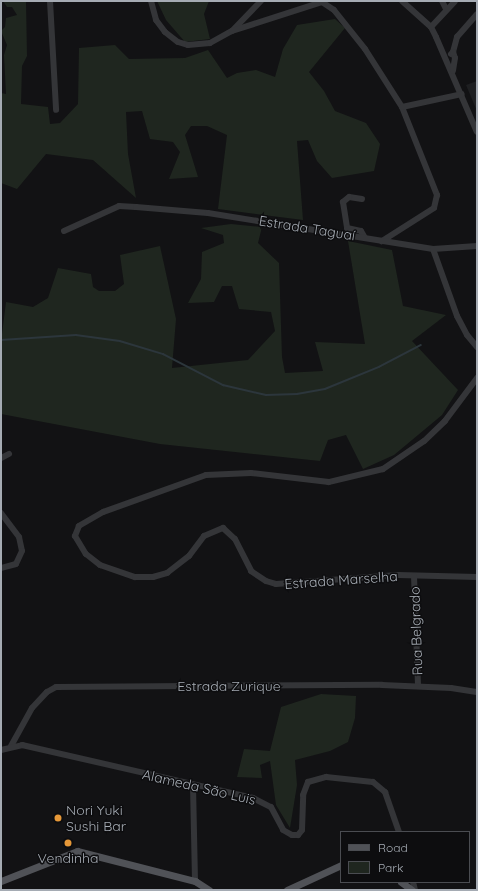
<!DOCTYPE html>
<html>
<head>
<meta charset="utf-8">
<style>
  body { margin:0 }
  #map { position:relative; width:478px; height:891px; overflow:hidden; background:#121214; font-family:Quicksand,sans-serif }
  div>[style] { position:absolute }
  .built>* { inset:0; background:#1e1f21 }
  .green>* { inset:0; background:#1f261f }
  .stream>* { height:1.5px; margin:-0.75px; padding:0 0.75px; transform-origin:0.75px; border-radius:0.75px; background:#2c363c }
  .minor>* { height:6px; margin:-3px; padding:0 3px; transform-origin:3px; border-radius:3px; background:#343538 }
  .major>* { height:7px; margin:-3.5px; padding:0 3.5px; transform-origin:3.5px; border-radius:3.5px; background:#505257 }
  .dots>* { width:11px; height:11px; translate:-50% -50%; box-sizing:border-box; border:2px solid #0d0d0f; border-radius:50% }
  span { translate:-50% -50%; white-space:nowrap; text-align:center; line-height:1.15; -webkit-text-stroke:3px #0d0d0f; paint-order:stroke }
  .street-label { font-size:14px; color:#a5abb3 }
  .poi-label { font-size:14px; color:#a5abb3 }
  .left { translate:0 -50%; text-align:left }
  .frame { position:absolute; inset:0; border:2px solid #a5abb3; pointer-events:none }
  .legend { position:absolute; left:340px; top:831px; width:130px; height:52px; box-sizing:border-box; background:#0d0d0f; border:1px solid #4a4c51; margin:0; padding:5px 7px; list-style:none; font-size:12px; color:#a5abb3 }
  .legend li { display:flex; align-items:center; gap:8px; height:20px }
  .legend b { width:20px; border:1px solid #4a4c51 }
</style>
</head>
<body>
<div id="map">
  <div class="built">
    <i style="clip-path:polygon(477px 81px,477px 111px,466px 85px)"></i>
  </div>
  <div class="green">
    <i style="clip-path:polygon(3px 1px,26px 1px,27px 56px,22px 66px,21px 104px,48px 107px,50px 124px,60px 123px,78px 104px,79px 48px,115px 45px,129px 59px,185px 58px,208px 50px,227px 78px,237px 73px,256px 70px,275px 77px,283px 49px,297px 25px,335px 19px,345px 28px,309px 72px,324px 91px,335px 111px,366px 123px,380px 144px,374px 171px,332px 178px,317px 161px,308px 140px,297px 141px,303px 220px,218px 209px,227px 135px,207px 126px,191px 126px,185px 135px,198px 177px,169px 179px,180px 152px,173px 142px,150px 139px,142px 111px,126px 112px,128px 154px,136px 198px,93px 160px,46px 154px,17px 189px,1px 183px,1px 93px,6px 94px,4px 55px,7px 45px,1px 31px,5px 27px,6px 18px,17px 15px,12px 7px,7px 7px)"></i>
    <i style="clip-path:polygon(157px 1px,209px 1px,204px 14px,210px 39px,185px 42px,166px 20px)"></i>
    <i style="clip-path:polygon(231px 224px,262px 227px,258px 243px,279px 263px,282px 357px,285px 373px,323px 371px,315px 342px,365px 344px,348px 241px,392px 250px,403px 306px,446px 315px,412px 341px,458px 390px,442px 415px,394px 455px,363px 469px,346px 435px,328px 440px,320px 461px,160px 444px,1px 414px,1px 342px,6px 302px,33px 307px,48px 298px,58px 268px,91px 274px,93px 287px,99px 291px,115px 291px,124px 284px,120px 255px,160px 246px,176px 319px,172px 368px,248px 360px,275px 331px,271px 312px,239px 309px,232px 286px,222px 286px,214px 302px,188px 303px,201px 279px,202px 252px,224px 243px,223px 235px,201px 228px)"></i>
    <i style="clip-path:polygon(321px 694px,356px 696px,355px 718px,348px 742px,330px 751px,295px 760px,297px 785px,290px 828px,276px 805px,270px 761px,260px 765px,262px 778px,237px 777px,244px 749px,270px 751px,281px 707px)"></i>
  </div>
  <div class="stream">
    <i style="left:1px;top:340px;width:75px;rotate:-3.8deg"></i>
    <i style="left:76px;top:335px;width:44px;rotate:7.8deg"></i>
    <i style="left:120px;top:341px;width:45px;rotate:16.8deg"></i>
    <i style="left:163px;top:354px;width:68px;rotate:27.3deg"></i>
    <i style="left:223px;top:385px;width:44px;rotate:13.1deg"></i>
    <i style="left:266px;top:395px;width:31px;rotate:-2deg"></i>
    <i style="left:297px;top:394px;width:28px;rotate:-10deg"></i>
    <i style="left:325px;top:389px;width:58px;rotate:-22.2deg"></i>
    <i style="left:379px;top:367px;width:47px;rotate:-27.6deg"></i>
  </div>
  <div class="minor">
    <i style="left:50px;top:1px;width:109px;rotate:86.8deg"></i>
    <i style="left:151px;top:1px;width:20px;rotate:75deg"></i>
    <i style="left:156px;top:20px;width:15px;rotate:53deg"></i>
    <i style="left:165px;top:32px;width:16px;rotate:38deg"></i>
    <i style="left:178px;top:42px;width:10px;rotate:17deg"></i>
    <i style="left:188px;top:45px;width:22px;rotate:-5deg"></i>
    <i style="left:210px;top:43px;width:25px;rotate:-29deg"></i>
    <i style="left:232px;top:31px;width:42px;rotate:-46deg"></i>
    <i style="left:402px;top:1px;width:39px;rotate:42deg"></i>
    <i style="left:431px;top:27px;width:11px;rotate:63deg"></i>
    <i style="left:436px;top:37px;width:103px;rotate:66.7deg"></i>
    <i style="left:442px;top:1px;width:9px;rotate:63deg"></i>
    <i style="left:431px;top:27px;width:35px;rotate:-47deg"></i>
    <i style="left:232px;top:31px;width:95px;rotate:-17.9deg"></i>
    <i style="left:322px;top:2px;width:14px;rotate:34deg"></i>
    <i style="left:334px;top:10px;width:50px;rotate:51.5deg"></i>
    <i style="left:365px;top:49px;width:69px;rotate:57.5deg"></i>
    <i style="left:402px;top:107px;width:95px;rotate:68.3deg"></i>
    <i style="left:437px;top:195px;width:13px;rotate:103deg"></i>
    <i style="left:434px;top:208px;width:62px;rotate:147.6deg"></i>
    <i style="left:453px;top:52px;width:16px;rotate:-75deg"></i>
    <i style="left:457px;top:37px;width:30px;rotate:-49deg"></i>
    <i style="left:451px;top:54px;width:3px;rotate:-45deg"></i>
    <i style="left:453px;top:52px;width:6px;rotate:72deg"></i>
    <i style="left:455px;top:58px;width:13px;rotate:99deg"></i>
    <i style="left:402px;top:107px;width:61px;rotate:-12.2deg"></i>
    <i style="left:362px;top:199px;width:13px;rotate:-171deg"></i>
    <i style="left:349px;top:197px;width:8px;rotate:140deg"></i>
    <i style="left:343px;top:202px;width:26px;rotate:81deg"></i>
    <i style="left:347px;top:228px;width:14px;rotate:12deg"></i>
    <i style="left:361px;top:231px;width:8px;rotate:60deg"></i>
    <i style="left:64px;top:231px;width:60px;rotate:-24.4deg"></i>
    <i style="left:119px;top:206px;width:17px;rotate:3deg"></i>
    <i style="left:136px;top:207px;width:72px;rotate:4.8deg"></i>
    <i style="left:208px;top:213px;width:228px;rotate:9.1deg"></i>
    <i style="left:433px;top:249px;width:44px;rotate:-3.9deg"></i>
    <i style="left:433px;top:249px;width:71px;rotate:70.3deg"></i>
    <i style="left:457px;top:316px;width:21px;rotate:62deg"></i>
    <i style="left:467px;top:335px;width:16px;rotate:50deg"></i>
    <i style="left:477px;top:378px;width:54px;rotate:126.7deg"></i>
    <i style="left:445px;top:421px;width:29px;rotate:136deg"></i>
    <i style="left:424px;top:441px;width:50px;rotate:145.7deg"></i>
    <i style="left:383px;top:469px;width:56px;rotate:166.5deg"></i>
    <i style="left:329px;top:482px;width:79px;rotate:-173.4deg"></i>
    <i style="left:251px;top:473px;width:45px;rotate:177.5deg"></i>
    <i style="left:206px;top:475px;width:109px;rotate:160.2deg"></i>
    <i style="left:103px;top:512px;width:28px;rotate:150deg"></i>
    <i style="left:79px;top:526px;width:11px;rotate:112deg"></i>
    <i style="left:75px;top:536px;width:21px;rotate:59deg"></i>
    <i style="left:86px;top:554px;width:18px;rotate:38deg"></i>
    <i style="left:100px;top:565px;width:37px;rotate:19deg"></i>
    <i style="left:135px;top:577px;width:18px"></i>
    <i style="left:153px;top:577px;width:15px;rotate:-16deg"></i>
    <i style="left:167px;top:573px;width:28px;rotate:-38deg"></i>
    <i style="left:189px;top:556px;width:25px;rotate:-53deg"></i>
    <i style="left:204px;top:536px;width:21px;rotate:-23deg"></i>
    <i style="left:223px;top:528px;width:16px;rotate:43deg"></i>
    <i style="left:235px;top:539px;width:36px;rotate:63deg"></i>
    <i style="left:251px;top:571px;width:18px;rotate:34deg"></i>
    <i style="left:266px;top:581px;width:10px;rotate:17deg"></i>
    <i style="left:276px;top:584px;width:122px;rotate:-4.2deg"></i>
    <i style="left:398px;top:575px;width:79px;rotate:1.5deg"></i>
    <i style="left:1px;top:458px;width:9px;rotate:-27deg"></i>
    <i style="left:1px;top:513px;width:30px;rotate:53deg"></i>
    <i style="left:19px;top:537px;width:14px;rotate:78deg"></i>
    <i style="left:22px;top:551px;width:14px;rotate:115deg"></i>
    <i style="left:16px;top:564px;width:16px;rotate:165deg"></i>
    <i style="left:414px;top:576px;width:110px;rotate:87.9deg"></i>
    <i style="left:11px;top:746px;width:43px;rotate:-61.1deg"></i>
    <i style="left:32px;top:708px;width:22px;rotate:-47deg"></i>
    <i style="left:47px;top:692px;width:10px;rotate:-29deg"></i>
    <i style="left:56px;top:687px;width:326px;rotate:-0.4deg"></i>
    <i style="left:382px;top:685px;width:69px;rotate:2.5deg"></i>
    <i style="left:451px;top:688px;width:26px;rotate:9deg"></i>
    <i style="left:1px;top:750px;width:22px;rotate:-13deg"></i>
    <i style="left:22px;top:745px;width:237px;rotate:12.9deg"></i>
    <i style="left:253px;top:798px;width:20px;rotate:27deg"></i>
    <i style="left:271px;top:807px;width:26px;rotate:62deg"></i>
    <i style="left:283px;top:830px;width:10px;rotate:29deg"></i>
    <i style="left:292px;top:835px;width:6px"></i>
    <i style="left:298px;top:835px;width:6px;rotate:-51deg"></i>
    <i style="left:302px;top:830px;width:35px;rotate:-88deg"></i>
    <i style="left:303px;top:795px;width:14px;rotate:-69deg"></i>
    <i style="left:308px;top:782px;width:19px;rotate:-16deg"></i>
    <i style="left:326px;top:777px;width:47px;rotate:6.1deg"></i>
    <i style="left:373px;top:782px;width:16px;rotate:40deg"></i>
    <i style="left:385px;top:792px;width:42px;rotate:70.7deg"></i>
    <i style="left:193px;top:785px;width:96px;rotate:88.8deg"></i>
    <i style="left:413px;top:882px;width:8px;rotate:76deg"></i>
  </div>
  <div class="major">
    <i style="left:1px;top:881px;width:82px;rotate:-21.5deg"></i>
    <i style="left:77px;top:851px;width:122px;rotate:14.3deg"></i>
    <i style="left:195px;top:881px;width:17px;rotate:33deg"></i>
    <i style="left:401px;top:882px;width:14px;rotate:36deg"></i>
    <i style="left:287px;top:890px;width:60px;rotate:-24.8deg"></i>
  </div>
  <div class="dots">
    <i style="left:58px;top:818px;background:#e69838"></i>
    <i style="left:68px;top:843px;background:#e69838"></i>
  </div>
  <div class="street-label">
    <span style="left:307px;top:228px;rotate:9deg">Estrada Taguaí</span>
    <span style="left:341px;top:580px;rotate:-4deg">Estrada Marselha</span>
    <span style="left:416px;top:631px;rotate:-92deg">Rua Belgrado</span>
    <span style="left:229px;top:686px">Estrada Zurique</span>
    <span style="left:199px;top:787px;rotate:13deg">Alameda São Luis</span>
  </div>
  <div class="poi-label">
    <span class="left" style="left:66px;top:818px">Nori Yuki<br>Sushi Bar</span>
    <span style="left:68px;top:858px">Vendinha</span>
  </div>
  <div class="frame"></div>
  <ul class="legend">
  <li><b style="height:5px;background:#505257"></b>Road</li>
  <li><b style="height:11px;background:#1f261f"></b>Park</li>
  </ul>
</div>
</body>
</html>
